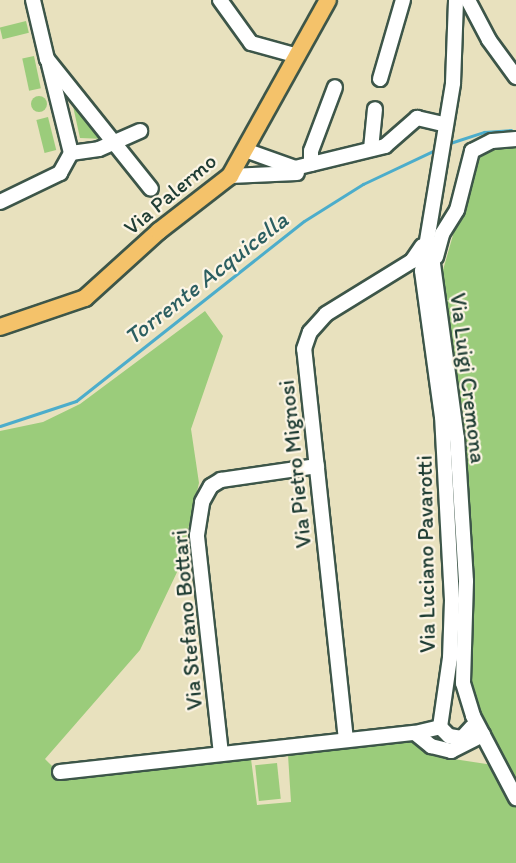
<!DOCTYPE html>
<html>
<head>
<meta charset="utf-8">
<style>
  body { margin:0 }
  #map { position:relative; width:516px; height:863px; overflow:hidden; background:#e8e1be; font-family:Itim,sans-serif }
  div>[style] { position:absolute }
  .green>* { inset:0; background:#9bcc7b; transform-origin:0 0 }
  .round { border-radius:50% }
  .stream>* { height:3px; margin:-1.5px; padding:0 1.5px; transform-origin:1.5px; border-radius:1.5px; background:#4cadcb }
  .roads { filter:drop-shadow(2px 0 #3d5649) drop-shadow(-2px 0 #3d5649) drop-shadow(0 2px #3d5649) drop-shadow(0 -2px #3d5649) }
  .minor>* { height:14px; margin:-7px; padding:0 7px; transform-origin:7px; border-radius:7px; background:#fff }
  .major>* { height:16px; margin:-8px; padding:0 8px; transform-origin:8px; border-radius:8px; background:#f4c26a }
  span { translate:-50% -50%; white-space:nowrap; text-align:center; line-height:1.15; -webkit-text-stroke:4.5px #fcf5e5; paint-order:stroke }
  .street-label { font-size:22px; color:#1f3d34 }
  .water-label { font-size:24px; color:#2c5f61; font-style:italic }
</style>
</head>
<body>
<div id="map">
  <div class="green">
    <i style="left:26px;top:21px;width:12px;height:27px;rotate:76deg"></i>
    <i style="left:34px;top:56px;width:33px;height:12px;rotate:78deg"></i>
    <i class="round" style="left:31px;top:96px;width:16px;height:16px"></i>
    <i style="clip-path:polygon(71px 97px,105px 139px,80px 138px)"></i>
    <i style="left:48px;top:117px;width:34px;height:12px;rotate:76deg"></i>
    <i style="clip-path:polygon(495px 147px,516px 147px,516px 863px,0 863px,0 431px,43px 422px,80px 404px,205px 311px,223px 336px,191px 429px,199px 483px,179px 568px,140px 650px,45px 759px,52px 766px,53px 777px,251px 759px,257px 805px,291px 802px,288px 755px,416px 741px,434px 756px,493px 765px,512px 777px,487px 730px,467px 679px,474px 593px,464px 522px,464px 413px,456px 388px,441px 277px,475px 158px,483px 150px)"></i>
    <i style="left:277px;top:763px;width:36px;height:22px;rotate:84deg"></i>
  </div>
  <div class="stream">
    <i style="left:450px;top:143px;width:36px;rotate:-18deg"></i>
    <i style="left:484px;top:132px;width:27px;rotate:-4deg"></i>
    <i style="left:0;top:426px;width:80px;rotate:-18.2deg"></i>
    <i style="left:76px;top:401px;width:290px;rotate:-38.3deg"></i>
    <i style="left:304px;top:221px;width:70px;rotate:-32.1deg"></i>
    <i style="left:363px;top:184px;width:77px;rotate:-25.2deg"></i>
  </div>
  <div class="roads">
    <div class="minor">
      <i style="left:33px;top:0;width:61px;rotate:76.7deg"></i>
      <i style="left:47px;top:59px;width:166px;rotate:51.3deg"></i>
      <i style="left:220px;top:0;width:53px;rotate:54.2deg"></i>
      <i style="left:251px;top:43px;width:46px;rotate:15.3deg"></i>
      <i style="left:468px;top:0;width:45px;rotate:62.3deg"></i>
      <i style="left:489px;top:40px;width:46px;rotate:53.9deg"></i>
      <i style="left:380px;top:79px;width:82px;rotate:-73.8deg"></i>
      <i style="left:371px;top:149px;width:40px;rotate:-84.3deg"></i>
      <i style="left:245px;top:150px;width:53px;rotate:19.8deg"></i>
      <i style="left:295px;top:168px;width:93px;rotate:-13.7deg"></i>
      <i style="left:385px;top:146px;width:43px;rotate:-41.2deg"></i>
      <i style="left:417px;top:118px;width:27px;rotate:13deg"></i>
      <i style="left:71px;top:153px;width:28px;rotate:-8deg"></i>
      <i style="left:99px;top:149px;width:45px;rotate:-23.7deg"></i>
      <i style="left:311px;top:164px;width:13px;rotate:-90deg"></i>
      <i style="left:311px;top:151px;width:68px;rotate:-69.4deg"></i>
      <i style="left:230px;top:176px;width:67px;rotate:-2.6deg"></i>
      <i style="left:0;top:202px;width:67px;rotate:-25.8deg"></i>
      <i style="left:60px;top:173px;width:23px;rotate:-61deg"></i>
      <i style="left:71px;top:153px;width:92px;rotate:-103.9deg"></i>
      <i style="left:430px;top:242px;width:198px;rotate:82.2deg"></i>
      <i style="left:457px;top:438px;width:143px;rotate:86.4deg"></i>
      <i style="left:466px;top:581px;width:102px;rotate:91.7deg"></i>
      <i style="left:463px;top:683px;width:34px;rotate:73deg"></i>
      <i style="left:473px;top:716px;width:93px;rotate:62.3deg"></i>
      <i style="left:436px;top:257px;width:24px;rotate:-75deg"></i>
      <i style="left:442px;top:234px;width:28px;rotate:-58deg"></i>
      <i style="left:457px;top:210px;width:61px;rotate:-75.7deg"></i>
      <i style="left:472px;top:151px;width:22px;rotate:-27deg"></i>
      <i style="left:492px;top:141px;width:24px;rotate:-5deg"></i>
      <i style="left:440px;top:727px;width:13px;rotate:45deg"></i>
      <i style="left:449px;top:736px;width:13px;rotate:9deg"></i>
      <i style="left:462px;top:738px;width:15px;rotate:-48deg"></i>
      <i style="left:415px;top:733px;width:21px;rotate:39deg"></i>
      <i style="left:431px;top:746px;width:21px;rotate:14deg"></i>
      <i style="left:451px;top:751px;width:36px;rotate:-27deg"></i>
      <i style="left:346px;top:740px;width:393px;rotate:-96.1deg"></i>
      <i style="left:304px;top:349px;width:18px;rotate:-71deg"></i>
      <i style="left:310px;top:332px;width:24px;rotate:-48deg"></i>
      <i style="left:326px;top:314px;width:101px;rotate:-31.6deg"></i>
      <i style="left:412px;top:261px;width:18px;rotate:-56deg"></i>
      <i style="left:221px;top:754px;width:220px;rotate:-96.3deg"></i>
      <i style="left:197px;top:535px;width:33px;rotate:-81deg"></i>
      <i style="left:202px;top:502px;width:18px;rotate:-61deg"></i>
      <i style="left:211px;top:486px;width:12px;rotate:-31deg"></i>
      <i style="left:221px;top:480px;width:97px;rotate:-8.3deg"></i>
      <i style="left:60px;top:772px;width:357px;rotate:-6.3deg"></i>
      <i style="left:415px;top:733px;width:26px;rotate:-13deg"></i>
      <i style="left:440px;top:727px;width:70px;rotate:-81.8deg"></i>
      <i style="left:450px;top:658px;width:58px;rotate:-88deg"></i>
      <i style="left:452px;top:600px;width:183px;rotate:-93.1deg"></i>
      <i style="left:442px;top:417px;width:147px;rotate:-97.8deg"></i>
      <i style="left:422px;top:271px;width:191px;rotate:-80.6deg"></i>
      <i style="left:453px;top:83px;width:83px;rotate:-87.9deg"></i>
    </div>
    <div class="major">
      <i style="left:0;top:327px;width:90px;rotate:-18.8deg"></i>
      <i style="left:85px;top:298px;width:100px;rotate:-42.2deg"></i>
      <i style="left:159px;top:231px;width:90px;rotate:-37.8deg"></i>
      <i style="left:230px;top:176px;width:201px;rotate:-60.9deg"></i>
    </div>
  </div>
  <div class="street-label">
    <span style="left:170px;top:194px;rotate:-40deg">Via Palermo</span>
    <span style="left:468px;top:378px;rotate:83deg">Via Luigi Cremona</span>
    <span style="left:295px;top:464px;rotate:-96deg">Via Pietro Mignosi</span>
    <span style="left:426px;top:554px;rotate:-91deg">Via Luciano Pavarotti</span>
    <span style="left:187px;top:620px;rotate:-95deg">Via Stefano Bottari</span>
  </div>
  <div class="water-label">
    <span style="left:206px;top:278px;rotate:-38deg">Torrente Acquicella</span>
  </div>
</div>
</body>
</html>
